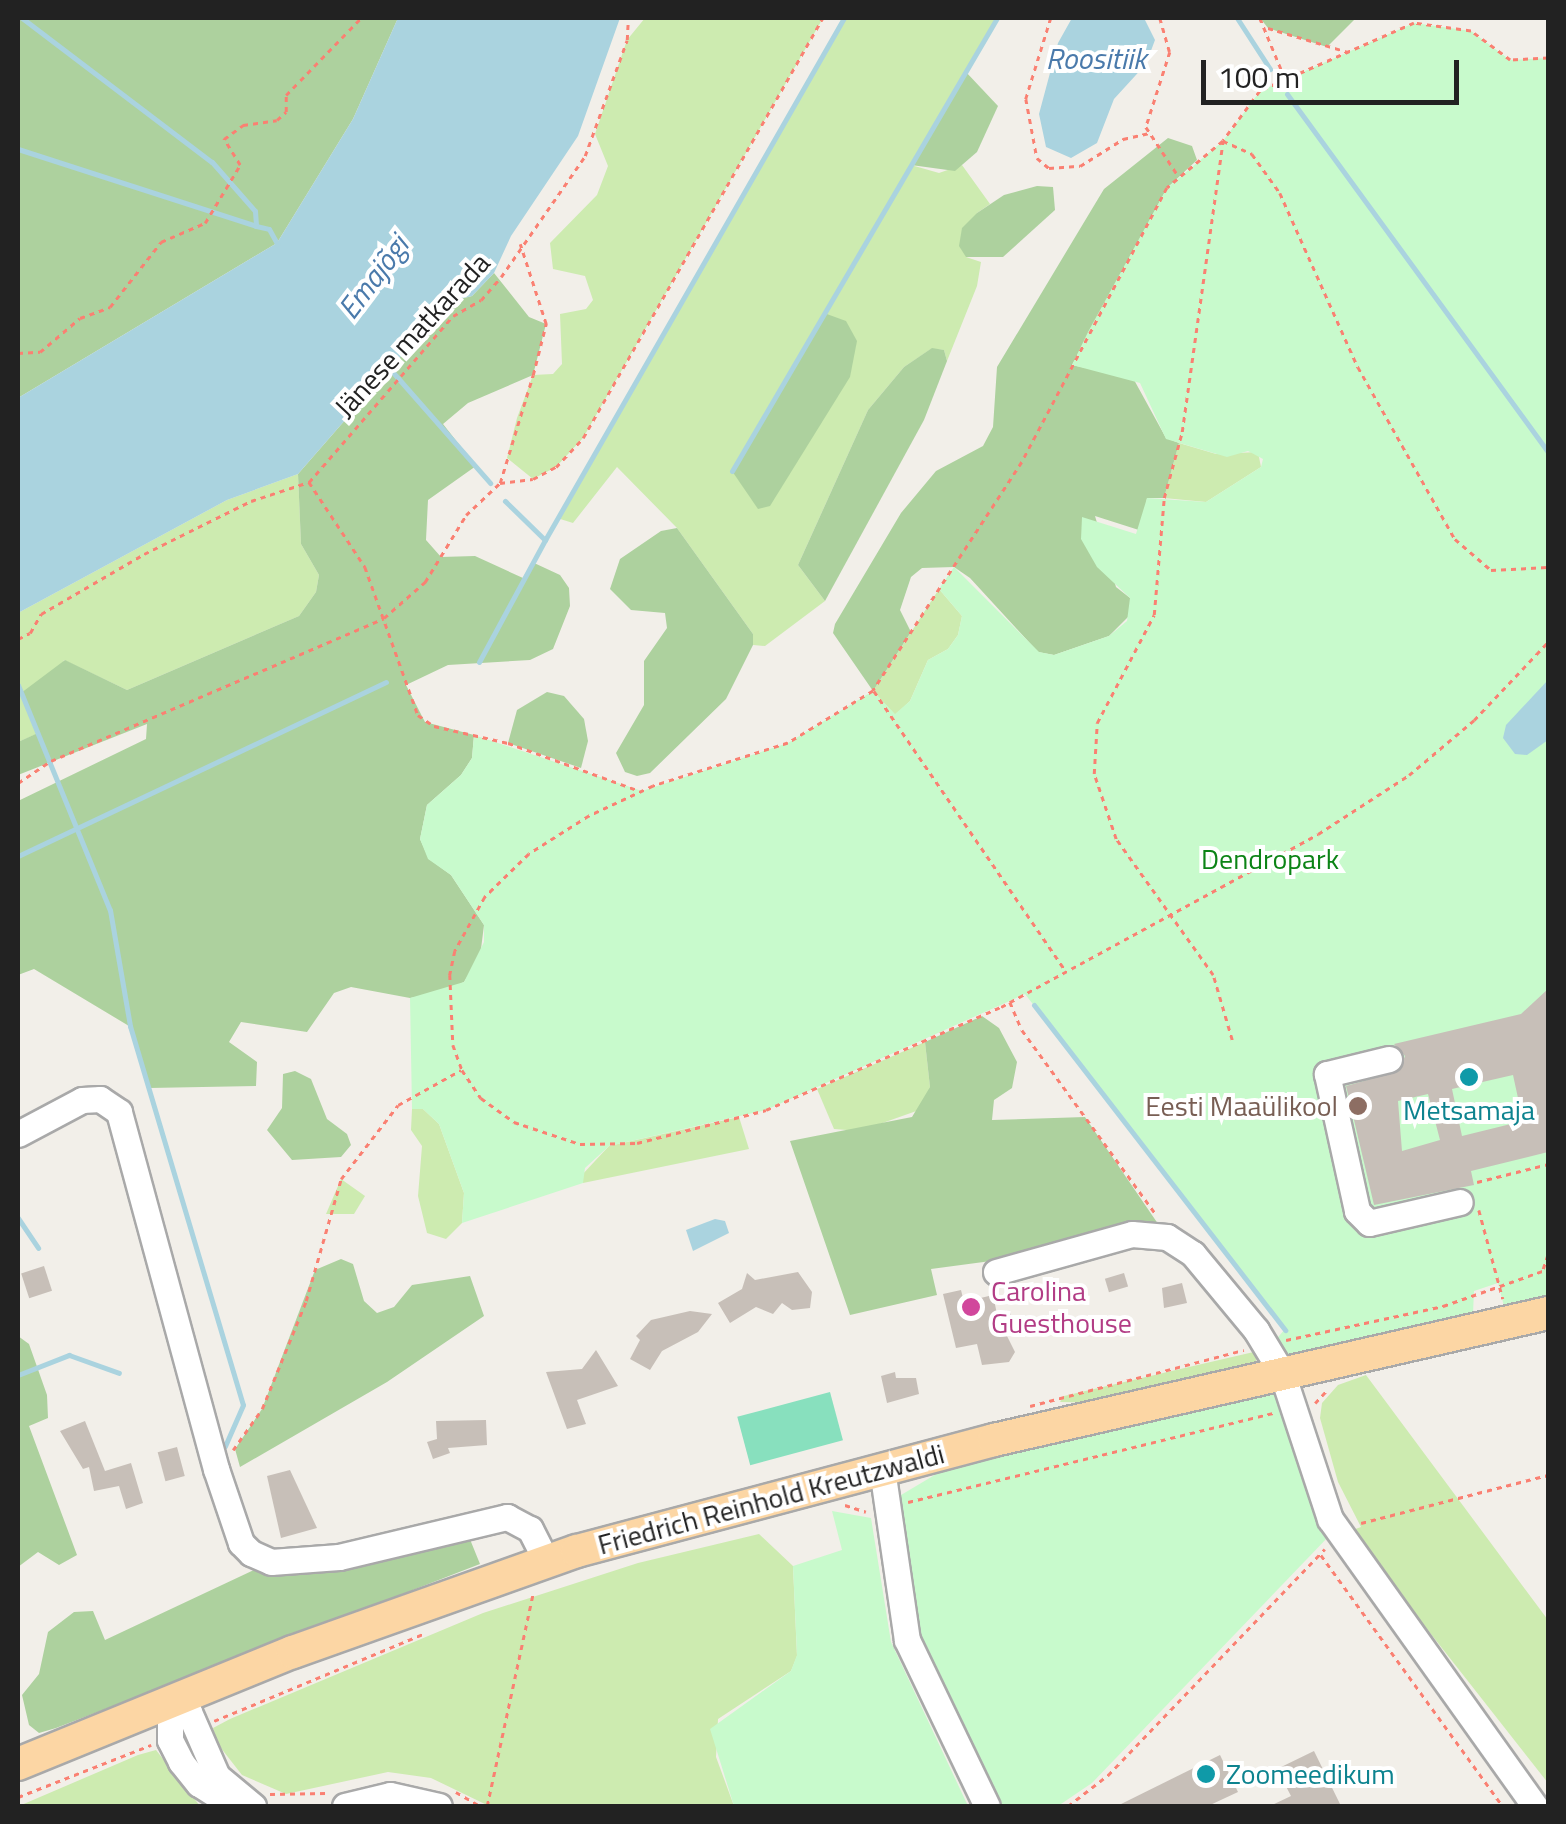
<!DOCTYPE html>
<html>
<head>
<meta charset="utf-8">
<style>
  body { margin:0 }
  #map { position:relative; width:1566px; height:1824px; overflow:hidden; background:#f2efe9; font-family:"Titillium Web",sans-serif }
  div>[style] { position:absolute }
  .grass>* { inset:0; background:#cdebb0 }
  .forest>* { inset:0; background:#add19e }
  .park>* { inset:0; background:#c8facc }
  .pitch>* { inset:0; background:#88e0be; transform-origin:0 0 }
  .water>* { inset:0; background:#aad3df }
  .stream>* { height:5px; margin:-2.5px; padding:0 2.5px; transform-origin:2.5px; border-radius:2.5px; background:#aad3df }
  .building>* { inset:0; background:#c7bfb8; transform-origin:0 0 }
  .path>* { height:2.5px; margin-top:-1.25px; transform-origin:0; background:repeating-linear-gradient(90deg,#fa8072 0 5px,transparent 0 10px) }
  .roads { filter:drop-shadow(2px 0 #a9a9a9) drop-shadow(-2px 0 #a9a9a9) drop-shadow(0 2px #a9a9a9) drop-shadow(0 -2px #a9a9a9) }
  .minor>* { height:25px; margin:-12.5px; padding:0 12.5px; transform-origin:12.5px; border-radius:12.5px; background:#fff }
  .major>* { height:32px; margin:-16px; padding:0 16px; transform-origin:16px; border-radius:16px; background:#fcd6a4 }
  .dots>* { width:28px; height:28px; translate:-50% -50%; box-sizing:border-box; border:5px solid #fff; border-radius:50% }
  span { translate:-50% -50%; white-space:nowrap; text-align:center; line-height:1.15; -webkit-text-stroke:8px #fff; paint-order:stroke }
  .street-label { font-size:28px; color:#222 }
  .park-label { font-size:28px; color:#0c8416 }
  .education-label { font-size:28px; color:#785e54 }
  .right { translate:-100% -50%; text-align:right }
  .culture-label { font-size:28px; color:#0d838f }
  .left { translate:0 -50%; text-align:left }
  .hotel-label { font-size:28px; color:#b23c85 }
  .water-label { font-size:30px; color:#4a7aab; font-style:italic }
  .frame { position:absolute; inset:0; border:20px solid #222; pointer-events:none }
  .scale { position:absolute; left:1201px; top:60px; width:258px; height:45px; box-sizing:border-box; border:5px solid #222; border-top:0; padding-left:12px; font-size:30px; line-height:35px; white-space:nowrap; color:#222; -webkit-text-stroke:8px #fff; paint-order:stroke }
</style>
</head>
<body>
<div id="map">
  <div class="grass">
    <i style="clip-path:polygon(645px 18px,823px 18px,583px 438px,556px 467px,533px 479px,507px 458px,517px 418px,533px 375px,553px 374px,562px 364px,560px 314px,586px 309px,593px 300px,585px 276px,553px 269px,550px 243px,597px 195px,608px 166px,595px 134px,627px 40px)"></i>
    <i style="clip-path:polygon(844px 18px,997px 18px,911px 165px,939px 173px,962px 165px,990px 204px,977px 213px,966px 257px,981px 262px,977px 286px,947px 361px,944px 350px,931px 349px,904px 367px,868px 410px,798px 565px,825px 601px,765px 646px,753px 645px,753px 634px,677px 528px,617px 467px,573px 523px,557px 518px)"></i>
    <i style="clip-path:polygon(1179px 443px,1216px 454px,1258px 452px,1261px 467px,1206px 502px,1164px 498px)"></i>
    <i style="clip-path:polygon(298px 474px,301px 544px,319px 575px,316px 592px,299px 616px,127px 690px,64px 660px,39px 733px,18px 742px,18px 613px,227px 500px)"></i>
    <i style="clip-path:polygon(939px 589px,962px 616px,958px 635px,948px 649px,928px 660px,910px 701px,895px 715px,873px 691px)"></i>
    <i style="clip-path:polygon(925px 1042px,930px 1087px,922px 1109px,860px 1131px,834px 1129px,817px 1089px)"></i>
    <i style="clip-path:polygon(412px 1109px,423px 1109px,439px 1124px,464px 1193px,462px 1223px,446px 1239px,427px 1233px,418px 1196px,422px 1146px,411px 1130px)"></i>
    <i style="clip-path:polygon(739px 1117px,749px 1149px,583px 1183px,580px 1177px,609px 1146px)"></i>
    <i style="clip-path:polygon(341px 1179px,365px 1196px,354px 1214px,326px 1214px)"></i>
    <i style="clip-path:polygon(1258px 1351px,1255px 1367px,1109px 1403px,1060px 1402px,1064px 1396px)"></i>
    <i style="clip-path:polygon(1366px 1375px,1548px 1620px,1548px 1783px,1350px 1531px,1361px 1527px,1338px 1482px,1320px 1418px,1322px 1403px,1338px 1385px)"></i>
    <i style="clip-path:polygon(759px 1534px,793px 1566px,797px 1656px,791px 1671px,718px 1719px,716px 1757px,734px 1806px,489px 1806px,431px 1778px,388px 1772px,286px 1794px,242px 1775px,217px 1743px,213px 1728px,230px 1719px,483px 1613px,638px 1563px)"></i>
    <i style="clip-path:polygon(156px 1750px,200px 1806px,19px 1806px,138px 1755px)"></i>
  </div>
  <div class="forest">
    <i style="clip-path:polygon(18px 18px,398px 18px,353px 119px,277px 243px,18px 398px)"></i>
    <i style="clip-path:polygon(1260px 18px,1356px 18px,1327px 47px,1268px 28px)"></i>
    <i style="clip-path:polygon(965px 71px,998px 106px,977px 152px,955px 171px,911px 165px)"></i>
    <i style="clip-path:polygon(1168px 138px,1192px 146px,1197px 160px,1167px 188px,1072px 365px,1133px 378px,1166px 438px,1179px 443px,1164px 498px,1147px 498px,1142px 531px,1095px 516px,1116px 587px,1130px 598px,1132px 613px,1109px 636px,1054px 655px,1038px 652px,970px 578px,954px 567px,922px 568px,911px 577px,900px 610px,911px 632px,873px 691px,833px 633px,835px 624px,901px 513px,936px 471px,983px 446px,993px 427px,997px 367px,1104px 189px)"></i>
    <i style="clip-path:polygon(1037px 186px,1053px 187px,1055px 210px,1003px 257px,966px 257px,959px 246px,962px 228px,977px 213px,1004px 195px)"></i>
    <i style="clip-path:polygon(494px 273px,529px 317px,546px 324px,533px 375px,468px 403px,443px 424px,476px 466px,428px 500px,426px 540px,441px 557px,475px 556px,523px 578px,532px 562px,560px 575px,569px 588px,570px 606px,553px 649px,530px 660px,448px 665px,406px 685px,425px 722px,474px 735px,472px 758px,461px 775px,427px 805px,420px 839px,429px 859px,451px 875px,484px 925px,480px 957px,464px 982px,440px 993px,410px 998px,351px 987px,334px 993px,307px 1032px,241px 1022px,229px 1042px,257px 1062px,256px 1086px,149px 1088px,129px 1026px,34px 969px,18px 975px,18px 801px,146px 739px,147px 724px,18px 775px,18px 742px,38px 733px,21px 693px,65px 660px,127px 690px,299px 616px,316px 592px,319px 575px,301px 544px,298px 474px,448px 302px,472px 296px)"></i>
    <i style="clip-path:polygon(824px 313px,846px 321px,857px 341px,850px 377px,770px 506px,758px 509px,732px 471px)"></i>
    <i style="clip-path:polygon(932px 348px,944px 350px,947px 361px,924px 420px,825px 601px,798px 565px,868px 410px,904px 367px)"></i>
    <i style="clip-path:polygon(677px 528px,753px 634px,753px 645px,726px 699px,650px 773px,637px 776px,625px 772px,616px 753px,644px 705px,644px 661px,667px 628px,665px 613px,631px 610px,610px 589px,620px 559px,661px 531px)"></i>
    <i style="clip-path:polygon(547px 692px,564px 696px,584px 719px,588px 741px,581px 768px,508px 743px,517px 710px)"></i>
    <i style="clip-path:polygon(982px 1016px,999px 1028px,1017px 1062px,1012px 1088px,994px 1100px,992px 1120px,1085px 1117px,1167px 1237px,996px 1272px,991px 1261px,931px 1269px,937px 1295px,850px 1315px,790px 1141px,912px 1117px,930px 1087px,925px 1042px)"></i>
    <i style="clip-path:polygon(295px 1071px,311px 1079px,327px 1119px,347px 1134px,351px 1145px,341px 1157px,292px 1160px,267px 1130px,282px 1108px,283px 1074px)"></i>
    <i style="clip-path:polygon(341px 1259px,353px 1264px,364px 1301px,377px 1313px,394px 1307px,412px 1285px,470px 1276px,484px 1316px,387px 1382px,240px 1467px,235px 1449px,262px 1409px,315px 1270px)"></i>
    <i style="clip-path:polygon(18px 1336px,29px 1344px,47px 1395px,48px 1418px,29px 1426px,77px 1555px,59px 1565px,38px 1552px,18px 1567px)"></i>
    <i style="clip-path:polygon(465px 1527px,480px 1564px,56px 1728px,39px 1733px,29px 1725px,22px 1695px,39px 1674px,48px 1632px,74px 1612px,93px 1611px,105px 1640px,271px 1562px)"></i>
  </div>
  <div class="park">
    <i style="clip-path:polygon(1414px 23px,1471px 31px,1510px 60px,1548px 58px,1548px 1300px,1505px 1310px,1498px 1283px,1474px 1291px,1473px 1314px,1288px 1359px,1273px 1343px,1285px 1329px,1025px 994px,766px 1110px,609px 1146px,585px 1168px,583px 1183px,462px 1223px,464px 1193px,439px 1124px,423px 1109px,412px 1109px,410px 998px,464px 982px,484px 942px,484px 925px,451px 875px,428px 859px,420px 839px,427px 805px,461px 775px,472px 758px,474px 735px,642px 791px,788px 743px,873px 691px,895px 714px,910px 701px,928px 660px,948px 649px,958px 635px,962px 616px,939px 589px,954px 567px,1039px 652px,1054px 655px,1109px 636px,1127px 621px,1130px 598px,1097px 567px,1081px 539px,1082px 517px,1136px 534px,1147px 498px,1206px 502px,1261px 467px,1263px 459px,1248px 451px,1227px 457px,1166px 439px,1140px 383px,1072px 365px,1088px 332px,1167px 188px,1223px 141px,1260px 91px)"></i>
    <i style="clip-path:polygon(1275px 1393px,1330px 1535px,1092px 1783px,1058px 1806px,998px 1806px,917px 1645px,899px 1526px,901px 1495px,938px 1473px,1083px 1432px)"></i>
    <i style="clip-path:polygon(832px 1511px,871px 1518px,891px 1642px,968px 1806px,734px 1806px,710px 1729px,791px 1671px,797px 1655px,793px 1566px,842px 1550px)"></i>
  </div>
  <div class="pitch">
    <i style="left:830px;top:1392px;width:50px;height:96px;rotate:75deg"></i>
  </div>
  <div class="water">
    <i style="clip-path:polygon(398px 18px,620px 18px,578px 136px,511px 236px,494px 273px,472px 296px,448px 302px,298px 474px,227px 500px,18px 613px,18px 398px,277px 243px,353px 119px)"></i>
    <i style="clip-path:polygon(1072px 18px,1144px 18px,1155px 40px,1146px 64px,1114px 99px,1097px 143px,1071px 158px,1046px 147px,1039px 114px,1058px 43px)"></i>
    <i style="clip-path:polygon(1548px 680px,1548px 740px,1527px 755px,1515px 754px,1503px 738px,1506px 725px)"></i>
    <i style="clip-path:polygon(715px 1219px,725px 1221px,729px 1233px,693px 1251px,686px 1230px)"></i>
  </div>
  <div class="stream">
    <i style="left:22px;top:18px;width:238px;rotate:37.2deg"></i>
    <i style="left:212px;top:162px;width:65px;rotate:48.7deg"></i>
    <i style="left:255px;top:211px;width:15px;rotate:86deg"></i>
    <i style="left:256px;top:226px;width:13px;rotate:13deg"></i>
    <i style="left:269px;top:229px;width:18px;rotate:61deg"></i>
    <i style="left:1237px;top:18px;width:61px;rotate:57.1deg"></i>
    <i style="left:1287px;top:94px;width:443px;rotate:53.9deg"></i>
    <i style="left:18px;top:149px;width:250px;rotate:17.9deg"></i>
    <i style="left:390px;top:369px;width:152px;rotate:48.7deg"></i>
    <i style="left:732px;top:471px;width:525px;rotate:-59.67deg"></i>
    <i style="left:545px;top:540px;width:602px;rotate:-60.2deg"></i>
    <i style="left:479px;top:662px;width:139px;rotate:-61.6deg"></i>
    <i style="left:545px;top:540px;width:56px;rotate:-135.7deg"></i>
    <i style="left:18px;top:685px;width:243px;rotate:67.8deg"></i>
    <i style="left:110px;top:910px;width:118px;rotate:80.2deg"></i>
    <i style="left:130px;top:1026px;width:395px;rotate:73.4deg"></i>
    <i style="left:243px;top:1405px;width:45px;rotate:113.7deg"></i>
    <i style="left:18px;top:856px;width:407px;rotate:-25.3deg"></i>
    <i style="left:1034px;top:1005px;width:411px;rotate:52.3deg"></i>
    <i style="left:18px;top:1218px;width:36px;rotate:56deg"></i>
    <i style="left:18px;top:1375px;width:55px;rotate:-21.4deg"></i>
    <i style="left:69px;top:1355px;width:53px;rotate:19.8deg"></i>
  </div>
  <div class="building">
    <i style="clip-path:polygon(evenodd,1548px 989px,1548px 1152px,1471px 1171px,1474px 1185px,1374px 1205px,1346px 1086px,1399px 1071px,1405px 1056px,1394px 1044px,1521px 1014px,1548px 989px,1513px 1075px,1523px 1121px,1462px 1136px,1452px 1089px,1513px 1075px,1548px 989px,1428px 1094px,1440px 1140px,1402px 1151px,1398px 1101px,1428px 1094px)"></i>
    <i style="left:44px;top:1266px;width:26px;height:24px;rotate:72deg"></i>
    <i style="clip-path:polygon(798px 1272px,812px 1292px,810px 1308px,792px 1310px,782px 1303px,773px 1314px,756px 1307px,730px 1323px,718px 1303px,742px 1289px,747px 1273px,755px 1280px)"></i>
    <i style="left:1124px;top:1273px;width:14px;height:20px;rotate:73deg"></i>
    <i style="clip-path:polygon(1182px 1283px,1187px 1303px,1164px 1308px,1162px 1288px)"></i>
    <i style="clip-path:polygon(961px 1290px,964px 1302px,993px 1295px,997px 1314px,1010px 1312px,1018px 1334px,1007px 1336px,1015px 1352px,1009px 1362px,982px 1365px,977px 1344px,956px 1348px,943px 1294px)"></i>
    <i style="clip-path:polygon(690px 1311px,712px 1314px,698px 1332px,662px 1351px,650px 1370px,630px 1359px,640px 1340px,636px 1336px,651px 1320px)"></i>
    <i style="clip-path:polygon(596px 1350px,618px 1386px,577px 1400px,586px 1424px,567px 1429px,546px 1372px,582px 1369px)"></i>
    <i style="clip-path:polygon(895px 1372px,896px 1378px,916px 1378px,919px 1394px,887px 1403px,881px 1376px)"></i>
    <i style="clip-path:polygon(486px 1420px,487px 1445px,448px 1448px,450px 1453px,433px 1459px,427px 1442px,437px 1439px,436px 1421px)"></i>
    <i style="clip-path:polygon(85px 1421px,105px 1471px,131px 1463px,143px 1503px,126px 1509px,119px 1486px,94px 1491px,89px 1467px,83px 1469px,60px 1431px)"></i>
    <i style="left:177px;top:1447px;width:30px;height:20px;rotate:75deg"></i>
    <i style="clip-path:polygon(290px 1470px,317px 1528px,281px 1538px,267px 1476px)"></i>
    <i style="clip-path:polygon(1314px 1751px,1341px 1806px,1270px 1806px,1291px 1796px,1277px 1769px)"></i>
    <i style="clip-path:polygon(1220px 1755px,1238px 1792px,1208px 1806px,1117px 1806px)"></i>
  </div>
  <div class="path">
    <i style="left:1051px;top:18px;width:85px;rotate:107.2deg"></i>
    <i style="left:1026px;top:99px;width:60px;rotate:79.4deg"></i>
    <i style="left:1037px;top:158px;width:16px;rotate:40deg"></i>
    <i style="left:1049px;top:168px;width:31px;rotate:-4deg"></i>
    <i style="left:1080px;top:166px;width:51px;rotate:-32.1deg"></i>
    <i style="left:1123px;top:139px;width:27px;rotate:-13deg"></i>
    <i style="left:1160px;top:18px;width:35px;rotate:74deg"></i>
    <i style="left:1170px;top:52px;width:79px;rotate:107.7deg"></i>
    <i style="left:1146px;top:127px;width:56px;rotate:56.6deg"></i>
    <i style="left:1260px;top:18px;width:63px;rotate:67.5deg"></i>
    <i style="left:1268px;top:28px;width:84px;rotate:16.7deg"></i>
    <i style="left:1548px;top:58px;width:38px;rotate:177deg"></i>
    <i style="left:1510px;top:60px;width:49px;rotate:-143.4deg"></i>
    <i style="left:1471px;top:31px;width:58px;rotate:-172deg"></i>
    <i style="left:1414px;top:23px;width:168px;rotate:156.2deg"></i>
    <i style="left:1260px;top:91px;width:62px;rotate:126.5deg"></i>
    <i style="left:1223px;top:141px;width:73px;rotate:140deg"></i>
    <i style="left:1167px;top:188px;width:310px;rotate:117.9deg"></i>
    <i style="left:1022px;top:462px;width:273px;rotate:123.1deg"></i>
    <i style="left:873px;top:691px;width:100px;rotate:148.5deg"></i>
    <i style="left:788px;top:743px;width:142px;rotate:162.3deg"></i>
    <i style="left:653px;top:786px;width:71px;rotate:154.9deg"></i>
    <i style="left:589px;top:816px;width:71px;rotate:147.7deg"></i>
    <i style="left:529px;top:854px;width:62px;rotate:135.7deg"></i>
    <i style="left:485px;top:897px;width:62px;rotate:119.1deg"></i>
    <i style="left:455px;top:951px;width:25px;rotate:102deg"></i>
    <i style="left:450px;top:975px;width:70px;rotate:87.5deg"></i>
    <i style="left:453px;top:1045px;width:27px;rotate:70deg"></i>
    <i style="left:462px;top:1070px;width:34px;rotate:56deg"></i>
    <i style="left:481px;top:1098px;width:41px;rotate:36deg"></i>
    <i style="left:514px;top:1122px;width:70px;rotate:18.4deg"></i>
    <i style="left:580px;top:1144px;width:57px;rotate:-1deg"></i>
    <i style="left:637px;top:1143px;width:133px;rotate:-14.3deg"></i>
    <i style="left:766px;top:1110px;width:257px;rotate:-23.7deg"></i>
    <i style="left:1001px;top:1007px;width:361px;rotate:-28.6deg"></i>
    <i style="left:1318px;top:834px;width:108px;rotate:-33deg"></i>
    <i style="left:1409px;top:775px;width:85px;rotate:-40.2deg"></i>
    <i style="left:1474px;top:720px;width:108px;rotate:-46.5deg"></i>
    <i style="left:18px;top:353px;width:22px;rotate:-3deg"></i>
    <i style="left:40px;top:352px;width:52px;rotate:-40.4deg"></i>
    <i style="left:80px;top:318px;width:32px;rotate:-20deg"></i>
    <i style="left:110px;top:307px;width:83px;rotate:-51.9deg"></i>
    <i style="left:161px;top:242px;width:48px;rotate:-23.4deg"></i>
    <i style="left:205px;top:223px;width:68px;rotate:-58.9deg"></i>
    <i style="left:240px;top:165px;width:31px;rotate:-122deg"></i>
    <i style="left:224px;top:139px;width:24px;rotate:-36deg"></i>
    <i style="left:243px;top:125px;width:34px;rotate:-8deg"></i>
    <i style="left:277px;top:120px;width:12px;rotate:-42deg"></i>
    <i style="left:286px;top:112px;width:17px;rotate:-90deg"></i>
    <i style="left:286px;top:95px;width:107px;rotate:-45.8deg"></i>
    <i style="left:309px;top:482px;width:102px;rotate:56.6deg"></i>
    <i style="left:365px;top:567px;width:157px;rotate:70.3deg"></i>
    <i style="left:418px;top:715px;width:19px;rotate:35deg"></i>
    <i style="left:434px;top:726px;width:76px;rotate:12.9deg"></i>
    <i style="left:508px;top:743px;width:140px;rotate:20deg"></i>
    <i style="left:500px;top:483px;width:33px;rotate:-7deg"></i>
    <i style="left:533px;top:479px;width:26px;rotate:-28deg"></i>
    <i style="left:556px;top:467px;width:40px;rotate:-47deg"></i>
    <i style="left:583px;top:438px;width:484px;rotate:-60.3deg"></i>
    <i style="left:18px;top:639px;width:13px;rotate:-27deg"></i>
    <i style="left:30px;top:633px;width:22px;rotate:-60deg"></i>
    <i style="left:41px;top:614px;width:119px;rotate:-30.2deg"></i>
    <i style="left:144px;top:554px;width:119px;rotate:-26.4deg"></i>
    <i style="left:251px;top:501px;width:61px;rotate:-18.1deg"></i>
    <i style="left:309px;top:482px;width:220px;rotate:-49.1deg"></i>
    <i style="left:453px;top:316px;width:32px;rotate:-30deg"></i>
    <i style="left:481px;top:300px;width:30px;rotate:-49deg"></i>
    <i style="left:501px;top:277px;width:147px;rotate:-55.2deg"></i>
    <i style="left:585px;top:156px;width:123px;rotate:-70.1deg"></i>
    <i style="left:627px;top:40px;width:22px;rotate:-87deg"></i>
    <i style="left:874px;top:691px;width:337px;rotate:55.6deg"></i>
    <i style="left:18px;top:783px;width:40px;rotate:-34deg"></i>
    <i style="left:51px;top:761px;width:362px;rotate:-23.2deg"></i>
    <i style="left:384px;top:618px;width:55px;rotate:-41.3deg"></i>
    <i style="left:425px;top:582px;width:79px;rotate:-58.5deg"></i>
    <i style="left:466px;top:515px;width:47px;rotate:-43.3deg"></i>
    <i style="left:500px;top:483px;width:113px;rotate:-73deg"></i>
    <i style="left:533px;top:375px;width:53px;rotate:-75.7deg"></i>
    <i style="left:546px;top:324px;width:84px;rotate:-108deg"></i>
    <i style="left:1010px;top:1002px;width:30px;rotate:67deg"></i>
    <i style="left:1022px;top:1030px;width:226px;rotate:54deg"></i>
    <i style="left:1232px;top:1040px;width:68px;rotate:-106.3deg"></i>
    <i style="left:1213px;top:975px;width:167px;rotate:-125.5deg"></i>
    <i style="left:1116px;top:839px;width:69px;rotate:-108.7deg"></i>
    <i style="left:1094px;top:774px;width:51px;rotate:-86.6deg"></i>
    <i style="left:1097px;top:723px;width:122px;rotate:-62.2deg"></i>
    <i style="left:1154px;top:615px;width:117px;rotate:-85.1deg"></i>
    <i style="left:1164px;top:498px;width:68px;rotate:-74.7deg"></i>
    <i style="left:1182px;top:432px;width:294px;rotate:-82deg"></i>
    <i style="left:1223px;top:141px;width:32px;rotate:24deg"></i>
    <i style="left:1252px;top:154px;width:48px;rotate:54.3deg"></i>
    <i style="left:1280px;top:193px;width:191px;rotate:65.9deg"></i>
    <i style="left:1358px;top:367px;width:197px;rotate:60.6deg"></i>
    <i style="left:1455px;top:539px;width:48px;rotate:40.7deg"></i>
    <i style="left:1491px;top:570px;width:57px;rotate:-3deg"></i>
    <i style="left:1477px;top:1182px;width:73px;rotate:-14.2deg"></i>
    <i style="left:1479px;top:1210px;width:92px;rotate:74.9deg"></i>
    <i style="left:1543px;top:1269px;width:16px;rotate:-72deg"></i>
    <i style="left:1286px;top:1340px;width:161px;rotate:-12.2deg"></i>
    <i style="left:1443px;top:1306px;width:111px;rotate:-19.4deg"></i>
    <i style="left:1315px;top:1403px;width:16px;rotate:-47deg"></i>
    <i style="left:1030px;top:1406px;width:221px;rotate:-14.7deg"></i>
    <i style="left:233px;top:1450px;width:50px;rotate:-54.7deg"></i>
    <i style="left:262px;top:1409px;width:117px;rotate:-67.8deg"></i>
    <i style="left:306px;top:1301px;width:127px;rotate:-74deg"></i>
    <i style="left:341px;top:1179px;width:93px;rotate:-52.4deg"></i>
    <i style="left:398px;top:1105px;width:72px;rotate:-29.1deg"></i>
    <i style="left:908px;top:1502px;width:377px;rotate:-13.7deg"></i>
    <i style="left:845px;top:1505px;width:22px;rotate:18deg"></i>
    <i style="left:1361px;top:1523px;width:193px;rotate:-14.4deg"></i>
    <i style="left:1321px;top:1555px;width:310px;rotate:54.1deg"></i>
    <i style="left:214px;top:1721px;width:226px;rotate:-22.6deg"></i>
    <i style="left:456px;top:1792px;width:28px;rotate:30deg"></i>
    <i style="left:270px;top:1794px;width:56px;rotate:-1deg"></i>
    <i style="left:18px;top:1797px;width:143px;rotate:-21.4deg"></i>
    <i style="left:487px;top:1806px;width:217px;rotate:-77.8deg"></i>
    <i style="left:1068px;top:1806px;width:51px;rotate:-37.8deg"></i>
    <i style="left:1108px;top:1775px;width:313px;rotate:-46.2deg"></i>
  </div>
  <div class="roads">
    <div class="minor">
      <i style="left:1389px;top:1059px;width:64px;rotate:166.4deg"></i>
      <i style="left:1327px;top:1074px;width:140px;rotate:77.6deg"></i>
      <i style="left:1357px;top:1211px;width:17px;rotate:45deg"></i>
      <i style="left:1369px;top:1223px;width:93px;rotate:-13deg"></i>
      <i style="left:18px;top:1134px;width:72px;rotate:-28deg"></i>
      <i style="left:82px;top:1100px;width:18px;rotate:-3deg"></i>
      <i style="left:100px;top:1099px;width:23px;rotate:34deg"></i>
      <i style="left:119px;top:1112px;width:370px;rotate:74.8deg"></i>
      <i style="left:216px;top:1469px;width:78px;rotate:71.3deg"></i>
      <i style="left:241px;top:1543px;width:14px;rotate:45deg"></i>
      <i style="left:251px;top:1553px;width:22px;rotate:24deg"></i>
      <i style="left:271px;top:1562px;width:68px;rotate:-4.2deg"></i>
      <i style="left:339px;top:1557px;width:173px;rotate:-13.4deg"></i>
      <i style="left:507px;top:1517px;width:26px;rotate:28deg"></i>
      <i style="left:530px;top:1529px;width:37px;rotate:63deg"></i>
      <i style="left:996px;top:1272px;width:141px;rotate:-15.6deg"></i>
      <i style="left:1132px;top:1234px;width:35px;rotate:5deg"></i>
      <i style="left:1167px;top:1237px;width:31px;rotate:33deg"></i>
      <i style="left:1193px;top:1254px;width:99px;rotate:50.3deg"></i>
      <i style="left:1256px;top:1330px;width:50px;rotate:58.8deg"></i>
      <i style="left:1282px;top:1373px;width:154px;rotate:71.8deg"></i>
      <i style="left:1330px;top:1519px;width:353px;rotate:54.5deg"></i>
      <i style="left:882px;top:1469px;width:173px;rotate:81.7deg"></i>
      <i style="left:907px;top:1640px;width:184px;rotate:64.3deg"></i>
      <i style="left:170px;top:1699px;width:23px;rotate:34deg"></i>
      <i style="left:189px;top:1712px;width:70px;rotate:66.4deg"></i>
      <i style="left:217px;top:1776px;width:47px;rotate:39.8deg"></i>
      <i style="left:170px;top:1699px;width:41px;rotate:90deg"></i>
      <i style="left:170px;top:1740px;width:25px;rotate:63deg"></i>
      <i style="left:181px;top:1762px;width:28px;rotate:51deg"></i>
      <i style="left:199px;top:1784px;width:41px;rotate:32.2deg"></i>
      <i style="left:345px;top:1806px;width:46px;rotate:-13.7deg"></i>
      <i style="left:390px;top:1795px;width:50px;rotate:12.7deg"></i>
    </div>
    <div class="major">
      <i style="left:18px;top:1764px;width:297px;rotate:-22.2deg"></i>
      <i style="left:293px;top:1652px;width:301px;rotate:-19.6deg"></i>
      <i style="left:577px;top:1551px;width:432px;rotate:-14.9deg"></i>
      <i style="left:994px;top:1440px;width:568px;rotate:-12.91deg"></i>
    </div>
  </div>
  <div class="dots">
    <i style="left:1469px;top:1077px;background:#0f9aa8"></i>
    <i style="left:1358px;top:1106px;background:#8d6e63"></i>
    <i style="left:971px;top:1307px;background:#d1479c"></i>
    <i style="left:1206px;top:1774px;background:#0f9aa8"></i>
  </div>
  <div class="street-label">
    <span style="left:412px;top:335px;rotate:-47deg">Jänese matkarada</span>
    <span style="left:771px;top:1499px;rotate:-15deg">Friedrich Reinhold Kreutzwaldi</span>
  </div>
  <div class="park-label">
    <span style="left:1270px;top:859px">Dendropark</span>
  </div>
  <div class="education-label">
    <span class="right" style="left:1338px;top:1106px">Eesti Maaülikool</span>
  </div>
  <div class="culture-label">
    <span style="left:1469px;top:1110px">Metsamaja</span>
    <span class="left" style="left:1226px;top:1774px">Zoomeedikum</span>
  </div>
  <div class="hotel-label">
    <span class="left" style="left:991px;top:1307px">Carolina<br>Guesthouse</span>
  </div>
  <div class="water-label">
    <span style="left:1096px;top:58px">Roositiik</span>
    <span style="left:373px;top:277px;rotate:-53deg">Emajõgi</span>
  </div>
  <div class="frame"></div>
  <div class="scale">100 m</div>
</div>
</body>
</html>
